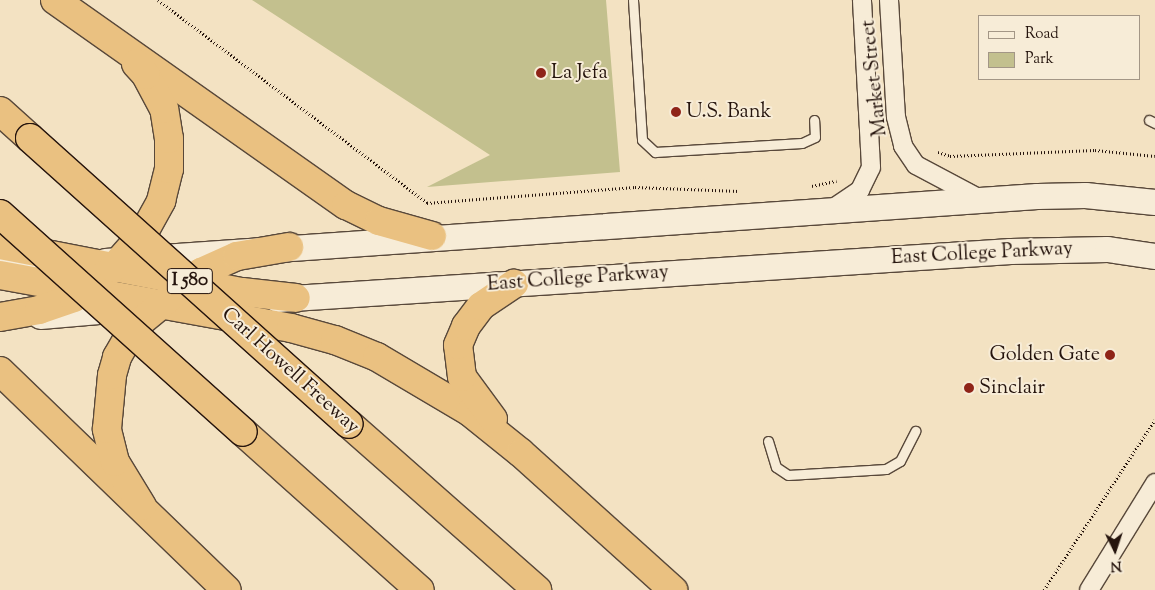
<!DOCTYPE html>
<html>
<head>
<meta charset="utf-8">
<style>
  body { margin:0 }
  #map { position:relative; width:1155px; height:590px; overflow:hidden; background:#f3e2c2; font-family:"Sorts Mill Goudy",serif }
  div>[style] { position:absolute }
  .green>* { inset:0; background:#c3c08e }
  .path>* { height:3px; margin-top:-1.5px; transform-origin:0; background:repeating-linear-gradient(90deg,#25140d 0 1px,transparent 0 3.5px) }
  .roads { filter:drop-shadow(1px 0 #58483a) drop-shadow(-1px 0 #58483a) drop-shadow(0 1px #58483a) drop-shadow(0 -1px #58483a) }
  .lane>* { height:9px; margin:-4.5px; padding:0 4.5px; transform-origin:4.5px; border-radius:4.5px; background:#f7ecd7 }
  .street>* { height:18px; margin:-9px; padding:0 9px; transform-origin:9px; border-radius:9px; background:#f7ecd7 }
  .secondary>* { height:25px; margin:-12.5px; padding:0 12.5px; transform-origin:12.5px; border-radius:12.5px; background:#f7ecd7 }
  .highway>* { height:28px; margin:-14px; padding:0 14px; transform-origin:14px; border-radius:14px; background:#eac181 }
  .bridges { filter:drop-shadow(1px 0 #25140d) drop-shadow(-1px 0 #25140d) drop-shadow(0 1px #25140d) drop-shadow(0 -1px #25140d) }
  .highway-bridge>* { height:28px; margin:-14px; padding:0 14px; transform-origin:14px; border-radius:14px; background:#eac181 }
  .dots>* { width:14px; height:14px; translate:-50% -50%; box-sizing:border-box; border:2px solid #f7ecd7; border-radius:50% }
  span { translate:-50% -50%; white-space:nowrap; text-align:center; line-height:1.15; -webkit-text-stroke:4px #f7ecd7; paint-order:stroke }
  .shield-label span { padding:1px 4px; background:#f7ecd7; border:1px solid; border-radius:4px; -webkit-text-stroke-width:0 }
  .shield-label { font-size:19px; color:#25140d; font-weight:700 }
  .poi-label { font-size:20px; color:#25140d }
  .left { translate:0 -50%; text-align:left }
  .right { translate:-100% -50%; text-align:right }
  .street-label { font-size:20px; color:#25140d }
  .legend { position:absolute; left:978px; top:15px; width:162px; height:65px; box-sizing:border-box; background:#f7ecd7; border:1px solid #a39686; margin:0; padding:6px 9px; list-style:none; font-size:15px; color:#25140d }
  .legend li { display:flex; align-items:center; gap:10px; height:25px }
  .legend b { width:25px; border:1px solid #a39686 }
  .north { position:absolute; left:1090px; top:525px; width:50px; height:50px; -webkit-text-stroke:4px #f7ecd7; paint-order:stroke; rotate:176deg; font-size:14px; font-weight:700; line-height:20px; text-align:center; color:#25140d }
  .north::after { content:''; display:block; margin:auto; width:18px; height:22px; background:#25140d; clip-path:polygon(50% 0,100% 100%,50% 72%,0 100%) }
</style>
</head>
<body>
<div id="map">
  <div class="green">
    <i style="clip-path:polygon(252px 0,606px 0,620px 172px,427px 187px,490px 155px)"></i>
  </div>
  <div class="path">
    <i style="left:158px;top:0;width:337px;rotate:37deg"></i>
    <i style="left:427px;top:203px;width:209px;rotate:-4.4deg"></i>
    <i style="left:635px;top:187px;width:104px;rotate:2.2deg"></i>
    <i style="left:938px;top:152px;width:13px;rotate:18deg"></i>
    <i style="left:950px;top:156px;width:145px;rotate:-2.4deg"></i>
    <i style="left:1095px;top:150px;width:60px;rotate:5.7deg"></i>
    <i style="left:812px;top:186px;width:25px;rotate:-12deg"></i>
    <i style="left:1044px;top:590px;width:203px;rotate:-56.9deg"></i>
  </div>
  <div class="roads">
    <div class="lane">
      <i style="left:633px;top:0;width:140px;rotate:86.3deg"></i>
      <i style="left:642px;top:140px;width:18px;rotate:43deg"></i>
      <i style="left:655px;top:152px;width:147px;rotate:-3.5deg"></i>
      <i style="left:802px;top:143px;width:14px;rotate:-25deg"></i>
      <i style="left:815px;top:137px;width:17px;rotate:-93deg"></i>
      <i style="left:1149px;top:120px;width:7px;rotate:27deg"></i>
      <i style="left:768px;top:441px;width:27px;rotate:73deg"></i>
      <i style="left:776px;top:467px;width:14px;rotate:34deg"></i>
      <i style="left:788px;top:475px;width:98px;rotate:-3.5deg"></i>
      <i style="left:886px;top:469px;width:16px;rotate:-30deg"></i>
      <i style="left:900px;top:461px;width:34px;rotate:-63deg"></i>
    </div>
    <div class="street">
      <i style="left:889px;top:0;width:117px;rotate:86.6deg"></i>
      <i style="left:896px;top:117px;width:30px;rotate:76deg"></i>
      <i style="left:903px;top:146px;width:23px;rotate:56deg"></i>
      <i style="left:916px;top:165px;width:72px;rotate:28deg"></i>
      <i style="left:832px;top:209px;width:34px;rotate:-34deg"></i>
      <i style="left:860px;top:190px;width:25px;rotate:-64deg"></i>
      <i style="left:871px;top:167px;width:167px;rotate:-93.1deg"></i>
      <i style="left:1089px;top:590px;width:126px;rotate:-58.3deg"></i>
    </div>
    <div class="secondary">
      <i style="left:105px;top:261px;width:934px;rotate:-3.99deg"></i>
      <i style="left:1037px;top:196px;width:48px;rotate:-1.2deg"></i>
      <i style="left:1085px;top:195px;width:70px;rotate:5.7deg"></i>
      <i style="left:0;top:267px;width:65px;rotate:-3.5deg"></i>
      <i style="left:277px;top:299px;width:735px;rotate:-3.75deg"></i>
      <i style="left:1010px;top:251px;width:97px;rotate:-1.2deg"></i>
      <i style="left:1107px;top:249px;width:49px;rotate:8.3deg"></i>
      <i style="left:40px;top:316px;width:82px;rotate:-4.9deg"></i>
    </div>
    <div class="highway">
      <i style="left:55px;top:0;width:356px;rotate:35.2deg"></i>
      <i style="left:346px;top:205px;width:37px;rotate:26deg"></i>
      <i style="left:379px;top:221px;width:55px;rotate:15.8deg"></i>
      <i style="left:0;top:111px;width:40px;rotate:42deg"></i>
      <i style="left:0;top:245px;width:247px;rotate:11deg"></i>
      <i style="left:242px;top:292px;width:54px;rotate:6.3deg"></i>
      <i style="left:0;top:275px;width:296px;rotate:10.3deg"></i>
      <i style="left:291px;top:328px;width:46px;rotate:15.3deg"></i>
      <i style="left:335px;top:340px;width:45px;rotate:22deg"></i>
      <i style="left:377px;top:357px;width:108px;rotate:30.6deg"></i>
      <i style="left:470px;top:412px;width:65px;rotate:38.8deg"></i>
      <i style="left:521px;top:453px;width:205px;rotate:42deg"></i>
      <i style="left:0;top:317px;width:40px;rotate:-10deg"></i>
      <i style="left:39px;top:310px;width:37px;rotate:-19deg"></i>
      <i style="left:74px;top:298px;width:49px;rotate:-37.6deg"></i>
      <i style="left:113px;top:268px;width:45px;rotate:-48.6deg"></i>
      <i style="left:143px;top:234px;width:38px;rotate:-61deg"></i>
      <i style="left:161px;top:201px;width:33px;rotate:-76deg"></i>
      <i style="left:169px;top:169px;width:30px;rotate:-90deg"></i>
      <i style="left:169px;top:139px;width:30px;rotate:-99deg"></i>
      <i style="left:164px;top:109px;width:38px;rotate:-118deg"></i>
      <i style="left:146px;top:75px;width:15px;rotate:-132deg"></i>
      <i style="left:0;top:371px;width:315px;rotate:44deg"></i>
      <i style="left:493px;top:419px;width:52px;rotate:-126.4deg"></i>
      <i style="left:462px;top:377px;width:32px;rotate:-97deg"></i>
      <i style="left:458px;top:345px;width:21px;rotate:-67deg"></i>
      <i style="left:466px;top:326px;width:25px;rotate:-53deg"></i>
      <i style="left:481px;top:306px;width:40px;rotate:-34deg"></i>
      <i style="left:349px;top:424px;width:251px;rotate:41.4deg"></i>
      <i style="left:243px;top:432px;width:237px;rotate:41.8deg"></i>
      <i style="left:142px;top:506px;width:52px;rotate:-121.5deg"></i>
      <i style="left:115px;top:462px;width:34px;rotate:-104deg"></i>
      <i style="left:107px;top:429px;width:54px;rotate:-84.7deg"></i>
      <i style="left:112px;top:375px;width:19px;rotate:-74deg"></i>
      <i style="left:117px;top:357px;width:34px;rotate:-60deg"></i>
      <i style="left:134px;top:327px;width:87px;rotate:-39.4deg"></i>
      <i style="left:201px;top:272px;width:39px;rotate:-24deg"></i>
      <i style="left:237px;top:256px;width:53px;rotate:-9.8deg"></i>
    </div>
  </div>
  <div class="bridges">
    <div class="highway-bridge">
      <i style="left:30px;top:138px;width:428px;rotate:41.9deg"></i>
      <i style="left:0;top:214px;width:326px;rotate:41.9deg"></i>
    </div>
  </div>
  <div class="dots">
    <i style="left:541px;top:73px;background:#8f2418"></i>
    <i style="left:676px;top:112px;background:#8f2418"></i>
    <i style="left:1110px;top:355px;background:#8f2418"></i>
    <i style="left:969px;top:388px;background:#8f2418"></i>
  </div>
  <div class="shield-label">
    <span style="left:190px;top:281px">I 580</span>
  </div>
  <div class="poi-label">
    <span class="left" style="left:551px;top:73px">La Jefa</span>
    <span class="left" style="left:686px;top:112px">U.S. Bank</span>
    <span class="right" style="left:1100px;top:355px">Golden Gate</span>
    <span class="left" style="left:979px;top:388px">Sinclair</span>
  </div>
  <div class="street-label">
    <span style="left:875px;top:78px;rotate:-96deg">Market Street</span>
    <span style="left:982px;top:254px;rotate:-3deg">East College Parkway</span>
    <span style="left:578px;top:279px;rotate:-4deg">East College Parkway</span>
    <span style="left:290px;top:371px;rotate:42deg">Carl Howell Freeway</span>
  </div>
  <ul class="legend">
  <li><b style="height:6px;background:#f7ecd7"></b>Road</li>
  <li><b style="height:14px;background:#c3c08e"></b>Park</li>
  </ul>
  <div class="north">N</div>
</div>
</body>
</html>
